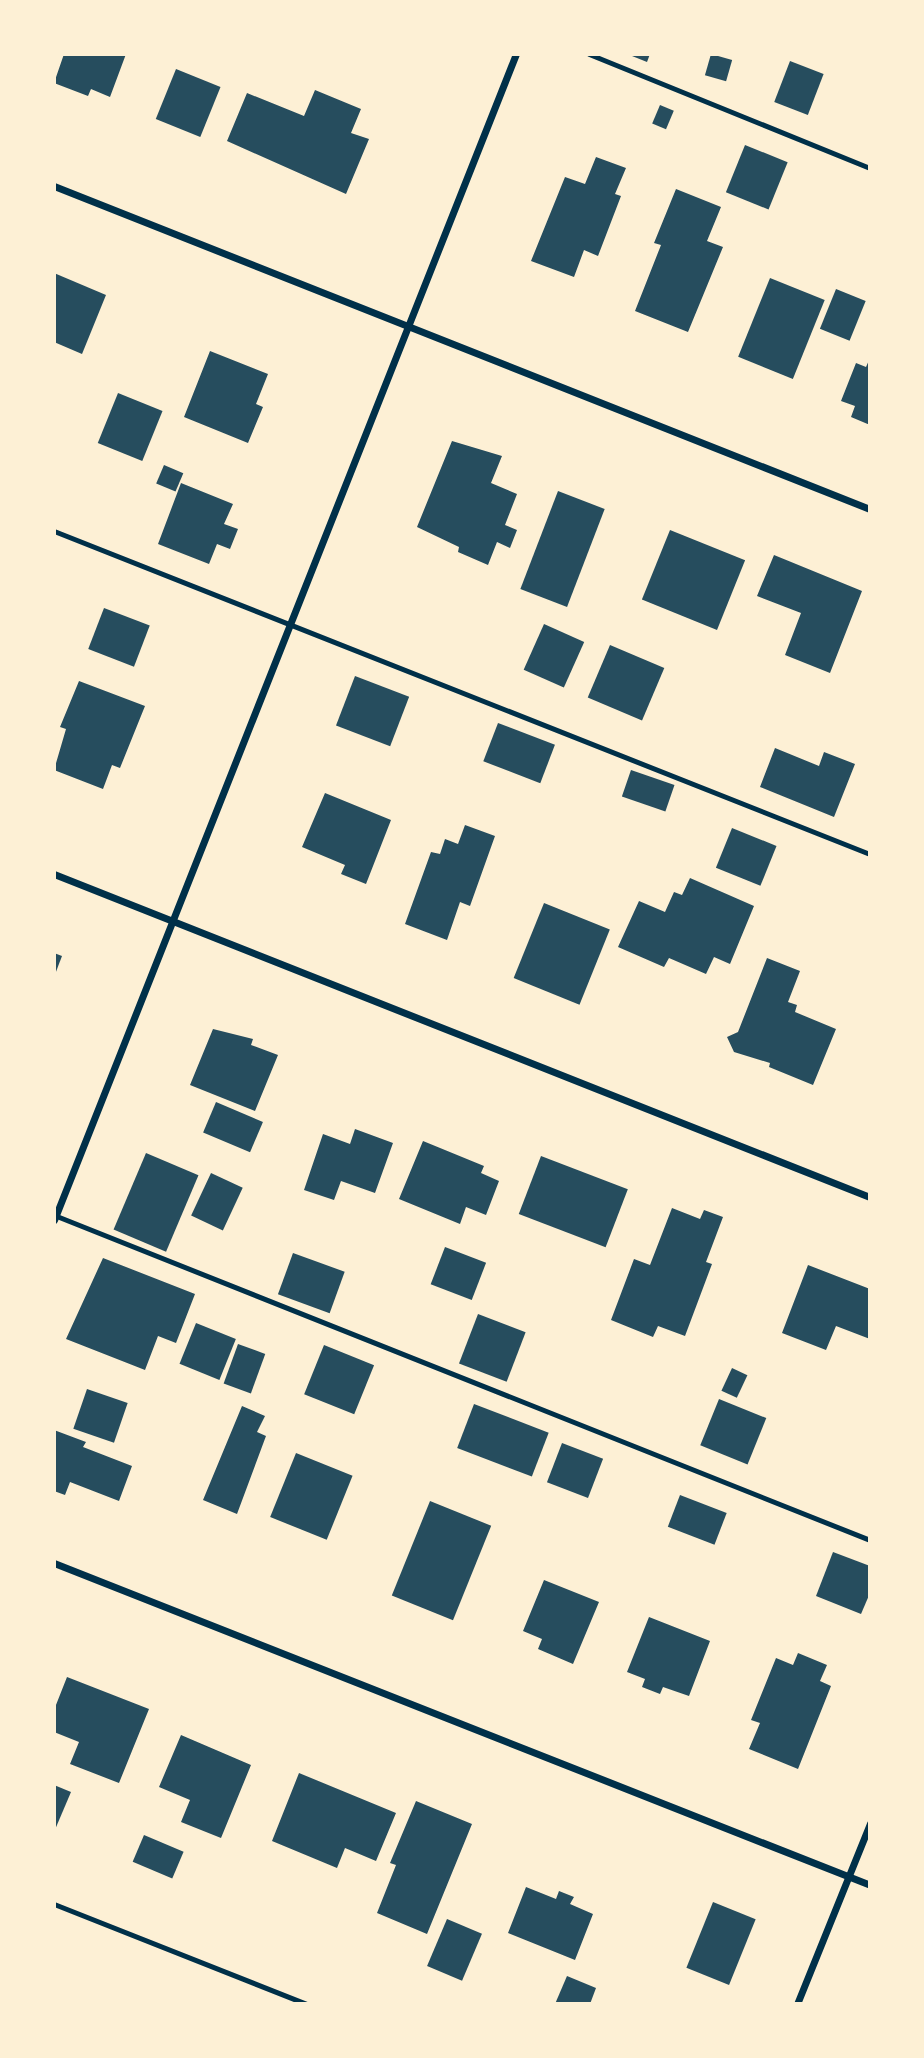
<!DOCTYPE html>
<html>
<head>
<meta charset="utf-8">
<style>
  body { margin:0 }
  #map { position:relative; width:924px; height:2058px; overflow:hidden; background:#fdf0d5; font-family:"PT Serif",serif }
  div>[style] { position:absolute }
  .building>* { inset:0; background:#264d5e; transform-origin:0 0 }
  .service>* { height:5px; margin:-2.5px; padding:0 2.5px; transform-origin:2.5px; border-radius:2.5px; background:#003049 }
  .minor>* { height:7px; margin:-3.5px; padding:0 3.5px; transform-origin:3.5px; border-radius:3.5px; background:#003049 }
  span { translate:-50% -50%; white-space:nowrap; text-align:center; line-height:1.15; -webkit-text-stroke:5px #fdf0d5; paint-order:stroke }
  .frame { position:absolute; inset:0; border:56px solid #fdf0d5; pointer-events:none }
</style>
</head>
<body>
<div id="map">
  <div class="building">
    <i style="clip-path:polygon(64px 54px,126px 54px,110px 97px,91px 89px,88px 96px,54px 83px)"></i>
    <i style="clip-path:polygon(627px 54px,650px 54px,647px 62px)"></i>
    <i style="left:711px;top:54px;width:22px;height:22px;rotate:16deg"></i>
    <i style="left:790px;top:61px;width:36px;height:44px;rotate:21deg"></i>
    <i style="left:176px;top:69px;width:48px;height:54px;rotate:22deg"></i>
    <i style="clip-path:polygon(315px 90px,361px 109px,351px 133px,369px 139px,346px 194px,227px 141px,247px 93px,304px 116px)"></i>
    <i style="left:660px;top:105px;width:15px;height:20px;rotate:23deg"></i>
    <i style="left:745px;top:145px;width:46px;height:51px;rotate:22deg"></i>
    <i style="clip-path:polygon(596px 157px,626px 168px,615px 194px,621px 196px,598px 256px,584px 250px,574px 277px,531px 261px,565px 177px,585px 184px)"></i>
    <i style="clip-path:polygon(676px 189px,721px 207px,707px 241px,723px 247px,688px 332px,635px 311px,661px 245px,654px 243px)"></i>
    <i style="clip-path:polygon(54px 273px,106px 295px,82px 354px,54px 342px)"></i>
    <i style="left:770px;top:278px;width:59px;height:85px;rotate:22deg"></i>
    <i style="left:836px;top:289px;width:32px;height:43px;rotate:22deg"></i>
    <i style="clip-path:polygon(210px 351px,268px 374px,256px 404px,263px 407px,248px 443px,184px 417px)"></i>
    <i style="clip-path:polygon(870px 358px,870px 425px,851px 417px,855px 406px,841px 401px,856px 363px,866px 367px)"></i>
    <i style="left:118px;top:393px;width:48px;height:54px;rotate:22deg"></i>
    <i style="clip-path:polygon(452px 441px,502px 456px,491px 483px,517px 494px,505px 525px,517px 530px,510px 548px,497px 542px,488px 565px,458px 552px,459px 547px,417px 527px)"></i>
    <i style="left:164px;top:465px;width:21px;height:20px;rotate:23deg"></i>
    <i style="clip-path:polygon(181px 483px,233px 504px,224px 524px,238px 529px,230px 549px,217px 544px,209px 564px,158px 544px)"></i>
    <i style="left:558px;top:491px;width:50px;height:105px;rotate:21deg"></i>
    <i style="left:670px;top:530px;width:81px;height:75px;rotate:22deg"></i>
    <i style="clip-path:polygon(774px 555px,862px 591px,830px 673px,785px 655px,801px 613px,757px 596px)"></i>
    <i style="left:104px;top:608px;width:49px;height:44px;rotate:21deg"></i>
    <i style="left:544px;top:624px;width:44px;height:50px;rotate:24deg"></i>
    <i style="left:610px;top:645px;width:59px;height:57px;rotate:23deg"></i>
    <i style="left:355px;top:676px;width:58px;height:53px;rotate:21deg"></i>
    <i style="clip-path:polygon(79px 681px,145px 706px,120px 768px,112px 765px,103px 789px,54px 770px,66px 729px,60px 727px)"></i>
    <i style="left:498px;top:723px;width:61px;height:41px;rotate:21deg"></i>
    <i style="clip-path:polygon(775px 748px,819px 766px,824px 752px,855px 764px,834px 817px,760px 787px)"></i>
    <i style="left:631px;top:770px;width:46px;height:28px;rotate:19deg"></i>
    <i style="clip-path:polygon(325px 793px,391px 820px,366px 884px,341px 874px,345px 865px,302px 847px)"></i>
    <i style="clip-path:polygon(465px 825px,495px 836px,470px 906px,460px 902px,447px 940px,405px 924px,431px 852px,440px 854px,445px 839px,458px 844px)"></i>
    <i style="left:732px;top:828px;width:48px;height:43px;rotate:22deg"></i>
    <i style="clip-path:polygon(690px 878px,754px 906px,730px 964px,714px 957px,706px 974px,669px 958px,664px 967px,618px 947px,639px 901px,665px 912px,674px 892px,682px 895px)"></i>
    <i style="left:544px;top:903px;width:71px;height:81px;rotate:22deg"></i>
    <i style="clip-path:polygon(54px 953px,62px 956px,54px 977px)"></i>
    <i style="clip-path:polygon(767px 958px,800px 971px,788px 1002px,797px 1005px,795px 1012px,836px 1029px,813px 1085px,769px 1067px,770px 1063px,734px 1052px,727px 1037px,738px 1032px)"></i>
    <i style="clip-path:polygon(213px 1029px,253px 1039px,251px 1045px,278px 1055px,255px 1111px,190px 1085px)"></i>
    <i style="left:216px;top:1102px;width:51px;height:33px;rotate:23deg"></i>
    <i style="clip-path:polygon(355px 1129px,393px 1143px,375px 1193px,341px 1181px,334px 1200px,304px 1190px,323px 1134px,350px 1144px)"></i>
    <i style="clip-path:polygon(423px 1141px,484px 1166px,481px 1173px,499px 1181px,486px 1215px,466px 1207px,460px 1224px,399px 1199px)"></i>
    <i style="left:146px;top:1153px;width:57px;height:83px;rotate:23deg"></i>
    <i style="left:541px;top:1156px;width:93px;height:62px;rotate:21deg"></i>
    <i style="left:211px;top:1173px;width:35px;height:47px;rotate:25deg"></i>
    <i style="clip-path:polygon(672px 1208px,700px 1219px,704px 1210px,723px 1217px,706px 1262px,712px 1264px,685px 1336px,658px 1326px,653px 1337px,611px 1320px,634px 1259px,650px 1265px)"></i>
    <i style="left:445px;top:1247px;width:44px;height:40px;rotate:21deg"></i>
    <i style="left:293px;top:1253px;width:55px;height:44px;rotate:20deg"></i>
    <i style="clip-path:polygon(103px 1258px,195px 1294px,176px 1343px,158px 1336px,145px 1370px,66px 1339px)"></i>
    <i style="clip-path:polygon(808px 1265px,870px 1289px,870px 1339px,836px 1326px,826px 1350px,782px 1333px)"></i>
    <i style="left:478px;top:1314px;width:51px;height:53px;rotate:21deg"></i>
    <i style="left:196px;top:1323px;width:43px;height:44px;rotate:22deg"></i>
    <i style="left:238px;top:1344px;width:29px;height:42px;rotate:20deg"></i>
    <i style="left:324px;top:1345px;width:54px;height:53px;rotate:22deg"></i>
    <i style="left:732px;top:1368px;width:17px;height:25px;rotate:25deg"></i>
    <i style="left:87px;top:1389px;width:43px;height:42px;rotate:19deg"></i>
    <i style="left:719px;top:1399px;width:51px;height:50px;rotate:22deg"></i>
    <i style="left:474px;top:1404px;width:80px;height:47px;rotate:21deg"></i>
    <i style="clip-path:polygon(242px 1406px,265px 1416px,257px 1432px,266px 1436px,237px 1514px,203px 1500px)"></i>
    <i style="clip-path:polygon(54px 1430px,86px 1442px,83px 1447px,132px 1466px,119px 1501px,70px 1482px,65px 1495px,54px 1491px)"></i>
    <i style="left:562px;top:1443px;width:44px;height:42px;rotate:21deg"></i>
    <i style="left:296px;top:1453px;width:61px;height:69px;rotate:22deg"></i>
    <i style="left:680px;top:1495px;width:50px;height:34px;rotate:21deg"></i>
    <i style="left:430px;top:1501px;width:66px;height:102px;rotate:22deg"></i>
    <i style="clip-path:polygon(833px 1552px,870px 1566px,870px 1593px,861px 1614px,816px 1596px)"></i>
    <i style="clip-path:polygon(544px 1580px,599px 1602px,573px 1664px,538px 1649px,542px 1639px,523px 1631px)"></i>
    <i style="clip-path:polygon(649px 1617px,710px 1641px,689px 1696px,663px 1687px,660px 1694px,642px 1687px,645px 1679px,627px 1672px)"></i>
    <i style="clip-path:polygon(798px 1653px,827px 1665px,820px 1681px,831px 1686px,798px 1769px,749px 1749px,760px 1723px,751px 1720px,776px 1658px,793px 1665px)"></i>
    <i style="clip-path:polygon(67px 1677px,149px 1709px,119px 1783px,70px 1764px,79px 1742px,54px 1732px,54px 1710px)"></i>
    <i style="clip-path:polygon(181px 1735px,251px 1765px,221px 1838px,181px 1822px,190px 1800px,159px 1787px)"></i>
    <i style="clip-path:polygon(299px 1773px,396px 1813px,376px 1861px,345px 1848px,337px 1868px,272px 1841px)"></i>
    <i style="clip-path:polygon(54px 1785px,71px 1792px,54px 1832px)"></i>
    <i style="clip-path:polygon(416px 1801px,472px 1824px,427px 1934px,377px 1913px,396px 1865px,390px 1863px)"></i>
    <i style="left:144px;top:1835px;width:43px;height:29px;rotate:23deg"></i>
    <i style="clip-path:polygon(526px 1887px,556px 1899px,559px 1891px,574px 1897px,570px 1904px,593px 1914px,575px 1960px,508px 1933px)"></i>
    <i style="left:713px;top:1902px;width:46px;height:71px;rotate:22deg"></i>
    <i style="left:447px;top:1919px;width:38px;height:51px;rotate:23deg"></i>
    <i style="clip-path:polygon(567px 1976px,596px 1988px,590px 2004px,555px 2004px)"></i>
  </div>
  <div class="service">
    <i style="left:589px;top:54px;width:303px;rotate:22.1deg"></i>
    <i style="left:54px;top:531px;width:878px;rotate:21.6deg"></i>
    <i style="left:54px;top:1215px;width:878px;rotate:21.72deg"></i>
    <i style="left:54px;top:1904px;width:272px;rotate:21.6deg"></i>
  </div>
  <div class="minor">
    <i style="left:54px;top:186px;width:878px;rotate:21.6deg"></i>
    <i style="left:54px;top:874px;width:878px;rotate:21.6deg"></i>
    <i style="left:54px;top:1220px;width:1254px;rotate:-68.39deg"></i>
    <i style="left:54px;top:1563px;width:877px;rotate:21.53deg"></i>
    <i style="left:797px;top:2004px;width:195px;rotate:-68deg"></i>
  </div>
  <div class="frame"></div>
</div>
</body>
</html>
